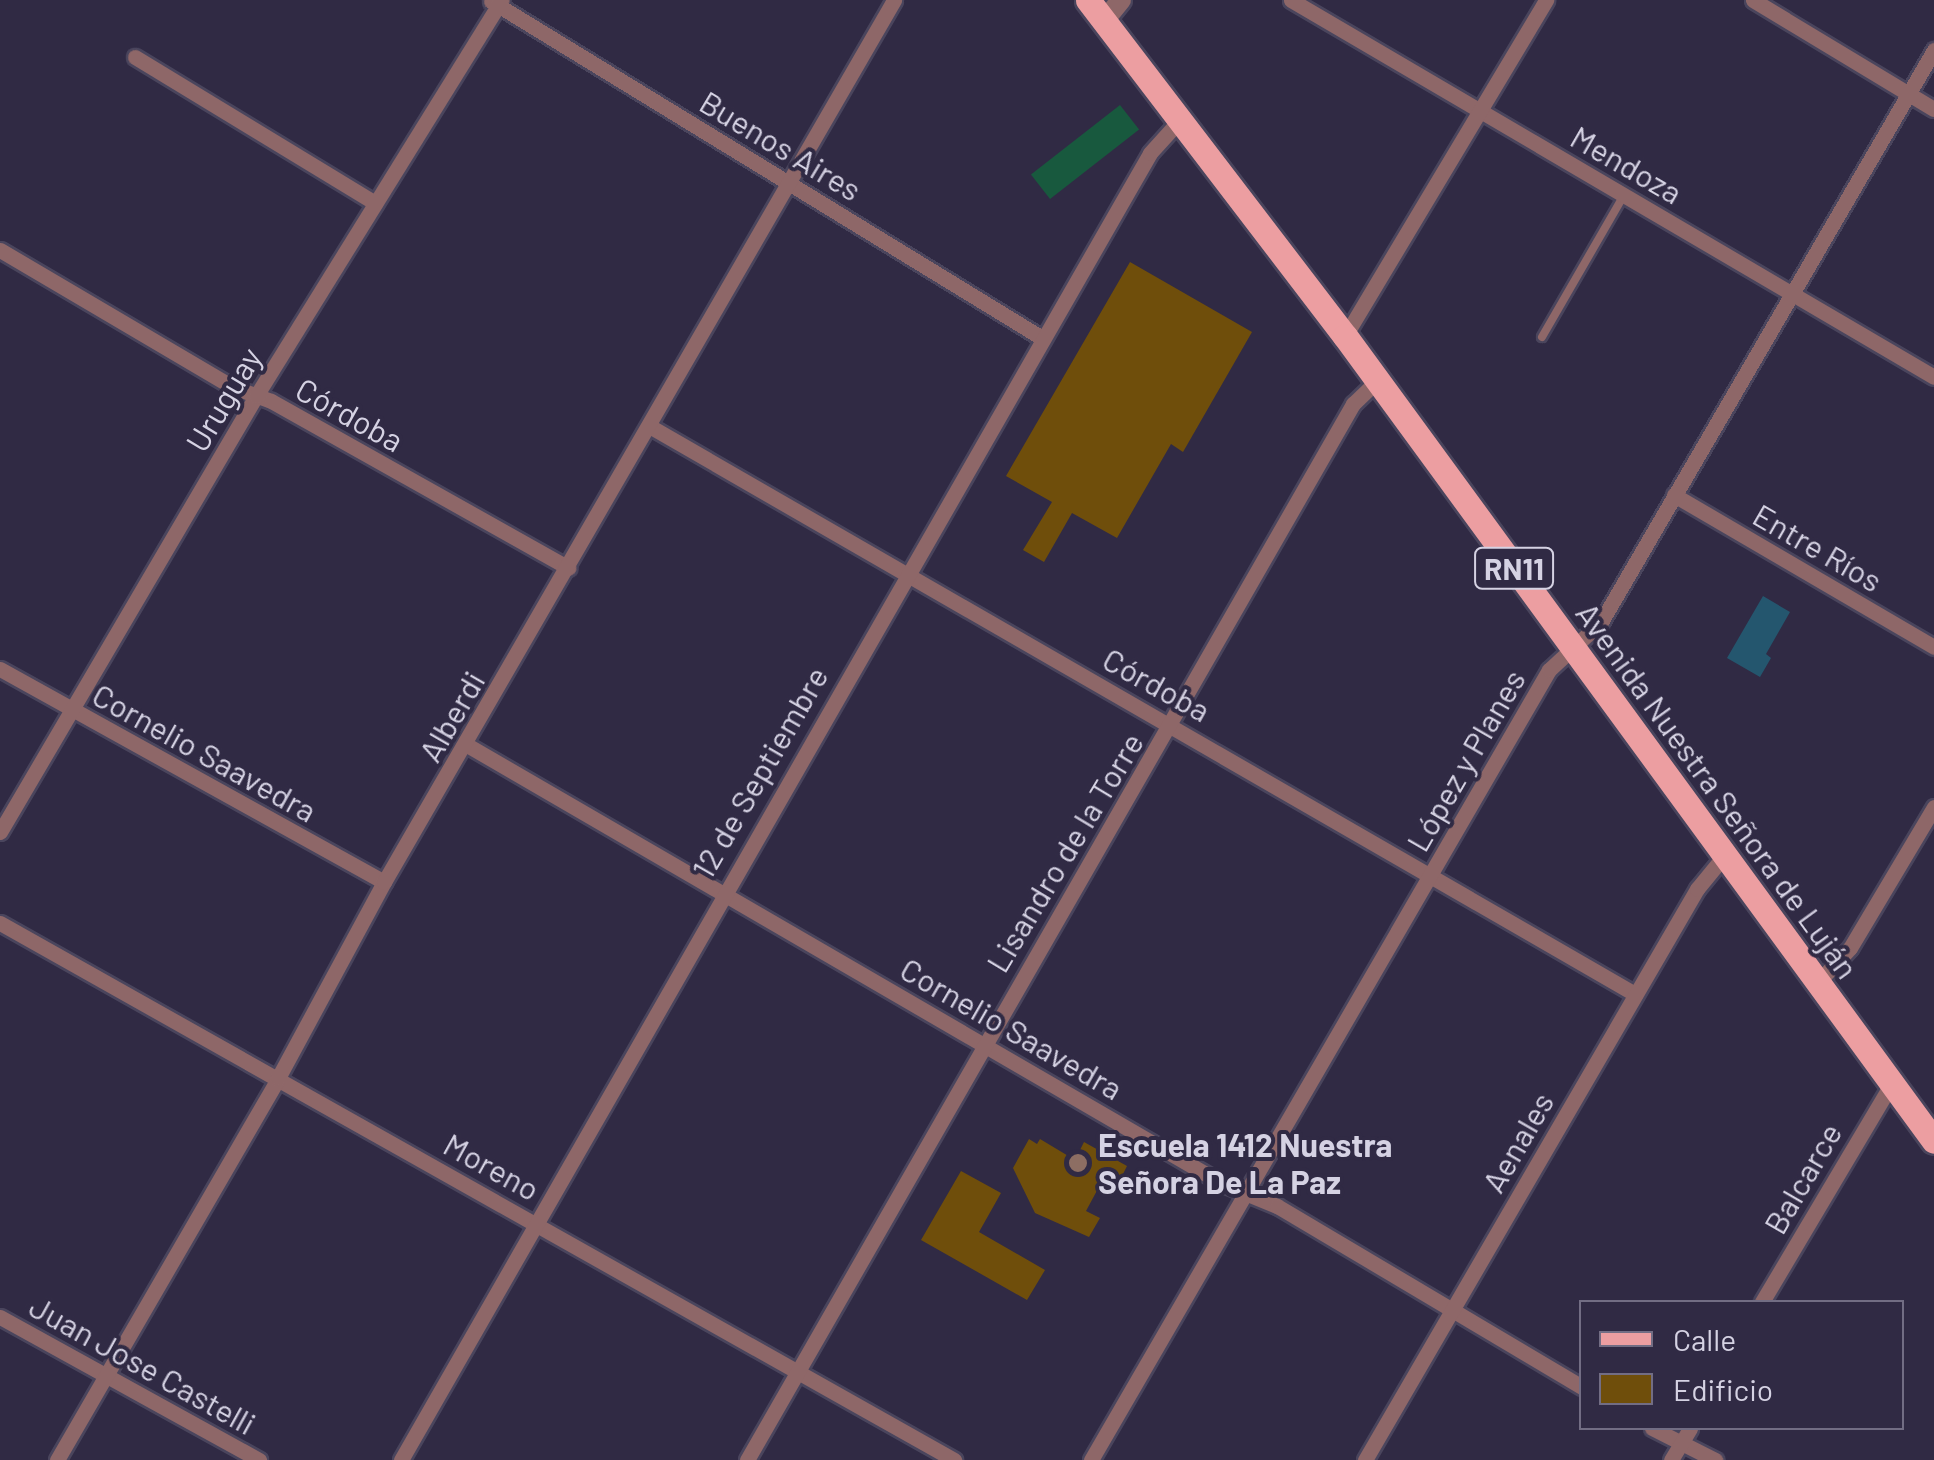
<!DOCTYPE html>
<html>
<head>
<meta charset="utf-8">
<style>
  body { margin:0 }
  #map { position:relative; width:1934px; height:1460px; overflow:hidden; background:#302a44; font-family:Barlow,sans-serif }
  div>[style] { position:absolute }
  .green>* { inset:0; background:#18593e; transform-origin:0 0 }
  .water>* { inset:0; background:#24566e }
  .building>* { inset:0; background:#6f4e0b }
  .roads { filter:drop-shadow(2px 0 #4a455d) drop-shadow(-2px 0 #4a455d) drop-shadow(0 2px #4a455d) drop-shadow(0 -2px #4a455d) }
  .service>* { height:8px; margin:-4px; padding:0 4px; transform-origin:4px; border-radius:4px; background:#8e6768 }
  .minor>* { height:15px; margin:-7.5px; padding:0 7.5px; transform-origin:7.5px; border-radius:7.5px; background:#8e6768 }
  .tertiary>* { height:20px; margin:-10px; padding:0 10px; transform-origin:10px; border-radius:10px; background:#8e6768 }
  .primary>* { height:25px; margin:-12.5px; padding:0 12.5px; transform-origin:12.5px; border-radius:12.5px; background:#ec9ea1 }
  .dots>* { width:28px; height:28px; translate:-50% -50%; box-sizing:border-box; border:5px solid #302a44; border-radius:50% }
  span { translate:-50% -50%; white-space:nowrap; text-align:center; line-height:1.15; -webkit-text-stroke:8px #302a44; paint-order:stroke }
  .shield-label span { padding:2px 8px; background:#302a44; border:2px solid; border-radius:8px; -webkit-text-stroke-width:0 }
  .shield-label { font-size:30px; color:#d5d2e3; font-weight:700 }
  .street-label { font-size:32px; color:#d5d2e3 }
  .poi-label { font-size:32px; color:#d5d2e3; font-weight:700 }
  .left { translate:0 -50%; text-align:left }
  .legend { position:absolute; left:1579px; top:1300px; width:325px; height:130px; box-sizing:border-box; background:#302a44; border:2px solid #726d84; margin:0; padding:12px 18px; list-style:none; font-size:30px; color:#d5d2e3 }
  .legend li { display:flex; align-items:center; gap:20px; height:50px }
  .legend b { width:50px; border:2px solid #726d84 }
</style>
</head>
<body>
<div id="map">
  <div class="green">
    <i style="left:1120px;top:105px;width:31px;height:113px;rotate:52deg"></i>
  </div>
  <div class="water">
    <i style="clip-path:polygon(1763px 596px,1790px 612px,1766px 654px,1771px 658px,1760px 677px,1727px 658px)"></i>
  </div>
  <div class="building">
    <i style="clip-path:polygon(1130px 262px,1252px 332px,1183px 452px,1171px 444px,1117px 538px,1072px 513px,1044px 562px,1023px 550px,1052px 502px,1006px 476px)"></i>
    <i style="clip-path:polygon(1029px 1139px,1037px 1144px,1040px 1139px,1075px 1160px,1084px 1142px,1127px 1166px,1114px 1192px,1100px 1185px,1086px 1211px,1100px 1218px,1089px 1237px,1035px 1213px,1013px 1168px)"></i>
    <i style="clip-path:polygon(961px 1171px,1001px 1193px,979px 1232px,1045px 1270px,1027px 1300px,921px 1240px)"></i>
  </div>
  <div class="roads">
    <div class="service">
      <i style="left:1542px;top:337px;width:164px;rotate:-60deg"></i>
    </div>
    <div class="minor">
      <i style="left:1291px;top:0;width:745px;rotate:30.38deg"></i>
      <i style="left:1753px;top:0;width:211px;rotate:31.1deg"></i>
      <i style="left:491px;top:1px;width:646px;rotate:31.45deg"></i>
      <i style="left:135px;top:57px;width:281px;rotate:31.3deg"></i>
      <i style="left:0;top:250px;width:270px;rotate:30.5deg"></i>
      <i style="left:233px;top:387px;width:40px;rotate:20.2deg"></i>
      <i style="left:271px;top:401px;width:341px;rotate:29.3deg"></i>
      <i style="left:1345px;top:336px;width:392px;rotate:-59.1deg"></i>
      <i style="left:651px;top:427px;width:1136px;rotate:29.95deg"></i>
      <i style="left:1674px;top:495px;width:301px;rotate:30.3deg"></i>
      <i style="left:0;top:669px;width:439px;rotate:29deg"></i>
      <i style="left:467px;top:745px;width:874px;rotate:30.14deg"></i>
      <i style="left:1223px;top:1184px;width:58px;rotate:22.2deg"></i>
      <i style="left:1277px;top:1206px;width:355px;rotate:30.7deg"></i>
      <i style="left:0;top:832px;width:506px;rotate:-59.58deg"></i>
      <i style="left:256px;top:396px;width:466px;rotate:-58.2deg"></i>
      <i style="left:0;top:923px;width:1095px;rotate:29.37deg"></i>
      <i style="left:1819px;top:981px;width:45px;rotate:-46.8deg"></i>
      <i style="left:1850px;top:948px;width:164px;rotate:-59.2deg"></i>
      <i style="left:1762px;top:1302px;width:255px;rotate:-59.3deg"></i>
      <i style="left:0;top:1317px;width:296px;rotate:28.9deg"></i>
      <i style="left:1652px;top:1428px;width:71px;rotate:26.9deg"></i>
      <i style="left:57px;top:1460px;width:441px;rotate:-59.9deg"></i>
      <i style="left:278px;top:1078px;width:223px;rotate:-61.6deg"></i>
      <i style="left:384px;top:882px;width:1019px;rotate:-59.96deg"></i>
      <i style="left:401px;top:1460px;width:1506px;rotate:-60.18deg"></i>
      <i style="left:1150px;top:153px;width:43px;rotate:-47.8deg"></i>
      <i style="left:747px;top:1460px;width:1218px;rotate:-60.15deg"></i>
      <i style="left:1353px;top:404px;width:33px;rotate:-44deg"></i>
      <i style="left:1091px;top:1460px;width:913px;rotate:-59.9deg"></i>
      <i style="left:1549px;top:670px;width:71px;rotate:-42.7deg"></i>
      <i style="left:1601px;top:622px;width:662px;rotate:-59.79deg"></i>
      <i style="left:1365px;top:1460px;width:661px;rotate:-59.82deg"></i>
      <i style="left:1697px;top:889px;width:43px;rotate:-50.7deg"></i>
      <i style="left:1671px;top:1460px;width:37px;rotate:-59deg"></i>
    </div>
    <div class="tertiary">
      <i style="left:1104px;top:21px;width:27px;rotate:-51deg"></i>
    </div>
    <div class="primary">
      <i style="left:1088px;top:0;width:423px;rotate:52.6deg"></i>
      <i style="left:1345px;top:336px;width:997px;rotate:53.81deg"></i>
    </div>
  </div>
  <div class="dots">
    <i style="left:1078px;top:1163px;background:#8d6e63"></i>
  </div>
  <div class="shield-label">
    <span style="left:1514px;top:568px">RN11</span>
  </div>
  <div class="street-label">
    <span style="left:781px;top:145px;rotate:31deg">Buenos Aires</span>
    <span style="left:1627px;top:164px;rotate:30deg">Mendoza</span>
    <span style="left:223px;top:399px;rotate:-59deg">Uruguay</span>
    <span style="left:350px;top:414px;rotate:29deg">Córdoba</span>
    <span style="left:1818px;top:547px;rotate:30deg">Entre Ríos</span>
    <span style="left:1157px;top:684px;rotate:29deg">Córdoba</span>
    <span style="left:451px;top:716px;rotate:-60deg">Alberdi</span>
    <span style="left:205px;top:752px;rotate:29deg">Cornelio Saavedra</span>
    <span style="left:1465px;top:760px;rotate:-60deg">López y Planes</span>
    <span style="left:759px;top:772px;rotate:-60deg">12 de Septiembre</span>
    <span style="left:1718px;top:790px;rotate:54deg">Avenida Nuestra Señora de Luján</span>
    <span style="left:1064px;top:852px;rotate:-59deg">Lisandro de la Torre</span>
    <span style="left:1012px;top:1028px;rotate:30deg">Cornelio Saavedra</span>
    <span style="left:1517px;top:1142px;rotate:-60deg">Aenales</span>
    <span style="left:492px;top:1166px;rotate:29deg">Moreno</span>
    <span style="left:1802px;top:1178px;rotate:-60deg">Balcarce</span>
    <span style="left:143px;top:1364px;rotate:29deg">Juan Jose Castelli</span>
  </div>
  <div class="poi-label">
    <span class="left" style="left:1098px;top:1163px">Escuela 1412 Nuestra<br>Señora De La Paz</span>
  </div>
  <ul class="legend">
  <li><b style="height:12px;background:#ec9ea1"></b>Calle</li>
  <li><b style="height:28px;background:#6f4e0b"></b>Edificio</li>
  </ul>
</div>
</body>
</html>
